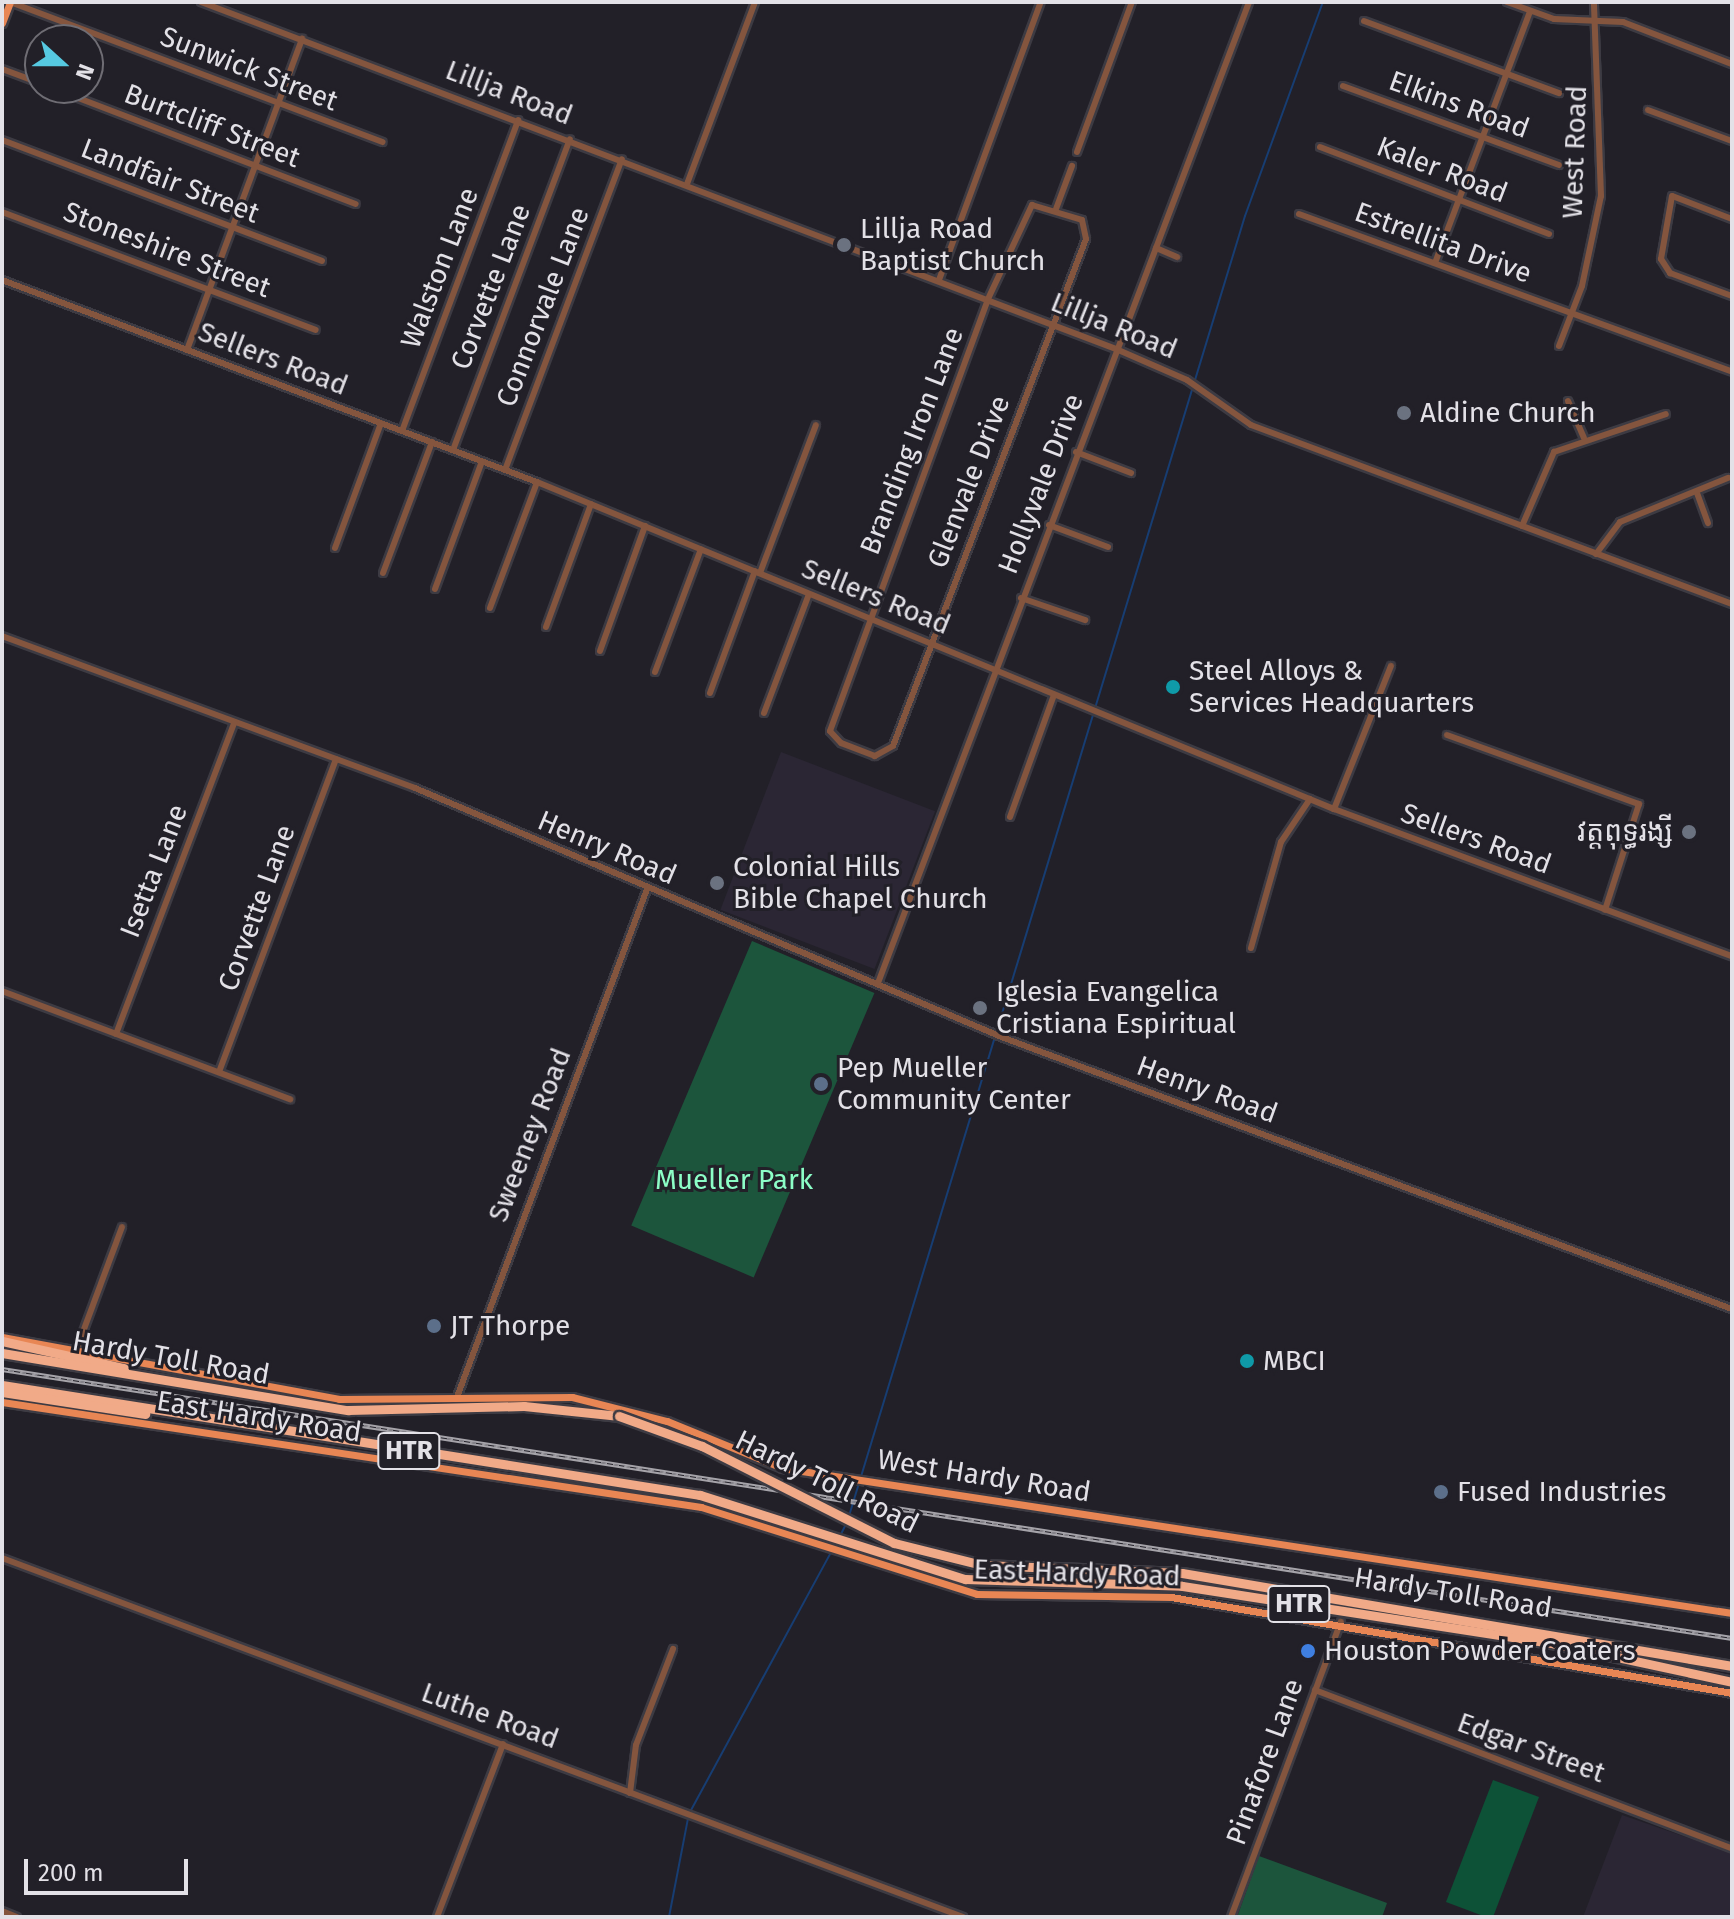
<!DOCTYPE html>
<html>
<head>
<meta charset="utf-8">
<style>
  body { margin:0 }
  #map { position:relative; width:1734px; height:1919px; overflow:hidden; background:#222028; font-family:"Fira Sans","Noto Sans Khmer",sans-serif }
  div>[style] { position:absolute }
  .built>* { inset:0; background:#2b2634; transform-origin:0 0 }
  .green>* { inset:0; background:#1c553c; transform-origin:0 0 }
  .forest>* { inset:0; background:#0d5237 }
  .stream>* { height:2px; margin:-1px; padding:0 1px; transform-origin:1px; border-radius:1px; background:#173d72 }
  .roads { filter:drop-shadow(2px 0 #3d3b43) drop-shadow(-2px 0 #3d3b43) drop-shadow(0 2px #3d3b43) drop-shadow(0 -2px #3d3b43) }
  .minor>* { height:6px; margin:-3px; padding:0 3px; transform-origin:3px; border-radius:3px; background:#84553e }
  .major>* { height:7px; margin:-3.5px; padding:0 3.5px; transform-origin:3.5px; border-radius:3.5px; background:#e88654 }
  .highway>* { height:9px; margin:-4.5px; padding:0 4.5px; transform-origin:4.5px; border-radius:4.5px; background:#f1aa88 }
  .rail>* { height:5px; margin-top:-2.5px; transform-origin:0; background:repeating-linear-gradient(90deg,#222028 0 6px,#a5a3a9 0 12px); box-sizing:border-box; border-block:2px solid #a5a3a9 }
  .bridges { filter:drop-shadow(2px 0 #3d3b43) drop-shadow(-2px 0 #3d3b43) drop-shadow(0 2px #3d3b43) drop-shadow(0 -2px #3d3b43) }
  .highway-bridge>* { height:9px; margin:-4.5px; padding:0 4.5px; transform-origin:4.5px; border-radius:4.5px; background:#f1aa88 }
  .dots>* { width:22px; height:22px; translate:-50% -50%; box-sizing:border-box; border:4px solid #222028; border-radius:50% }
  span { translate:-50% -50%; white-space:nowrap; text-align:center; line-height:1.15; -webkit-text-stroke:6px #222028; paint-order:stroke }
  .shield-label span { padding:2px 6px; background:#222028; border:2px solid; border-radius:6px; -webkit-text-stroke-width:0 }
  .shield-label { font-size:26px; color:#e3e1e7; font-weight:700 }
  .street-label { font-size:28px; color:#e3e1e7 }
  .poi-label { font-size:28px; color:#e3e1e7 }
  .left { translate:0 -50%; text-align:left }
  .right { translate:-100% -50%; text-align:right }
  .park-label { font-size:28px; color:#8cfec7 }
  .frame { position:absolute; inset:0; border:4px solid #e3e1e7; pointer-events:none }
  .north { position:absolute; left:24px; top:24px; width:80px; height:80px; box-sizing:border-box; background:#222028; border:2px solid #6f6d74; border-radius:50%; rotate:111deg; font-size:22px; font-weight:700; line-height:32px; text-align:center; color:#e3e1e7 }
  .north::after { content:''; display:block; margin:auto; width:28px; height:36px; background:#56c9e1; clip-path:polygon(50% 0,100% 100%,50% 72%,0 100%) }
  .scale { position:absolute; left:24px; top:1859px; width:164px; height:36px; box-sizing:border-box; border:4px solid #e3e1e7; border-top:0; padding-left:10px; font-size:24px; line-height:28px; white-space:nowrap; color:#e3e1e7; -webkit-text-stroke:6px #222028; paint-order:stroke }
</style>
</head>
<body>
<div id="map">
  <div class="built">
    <i style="left:781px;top:752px;width:165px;height:169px;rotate:21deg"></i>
    <i style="clip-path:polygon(1622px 1815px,1732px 1853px,1732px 1917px,1583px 1917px)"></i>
  </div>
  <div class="green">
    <i style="left:752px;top:941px;width:133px;height:309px;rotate:23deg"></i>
    <i style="clip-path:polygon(1259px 1856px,1387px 1903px,1382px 1917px,1237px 1917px)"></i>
  </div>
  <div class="forest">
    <i style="clip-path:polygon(1493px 1780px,1539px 1797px,1493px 1917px,1486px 1917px,1446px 1902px)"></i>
  </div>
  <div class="stream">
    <i style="left:849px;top:1516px;width:1359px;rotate:-73.06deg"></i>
    <i style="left:1245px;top:216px;width:228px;rotate:-70deg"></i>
    <i style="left:841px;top:1534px;width:13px;rotate:-63deg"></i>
    <i style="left:690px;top:1812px;width:298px;rotate:-61.5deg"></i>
    <i style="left:669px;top:1917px;width:101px;rotate:-79.1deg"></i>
  </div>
  <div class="roads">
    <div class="minor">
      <i style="left:10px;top:2px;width:398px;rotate:20.6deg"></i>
      <i style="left:201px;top:2px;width:979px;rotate:20.77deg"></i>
      <i style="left:1116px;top:349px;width:77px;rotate:23.6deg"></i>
      <i style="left:1187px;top:380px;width:78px;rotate:35.1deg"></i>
      <i style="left:1251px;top:425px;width:513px;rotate:20.41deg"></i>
      <i style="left:1507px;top:2px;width:50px;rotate:19.9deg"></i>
      <i style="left:1554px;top:19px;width:69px;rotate:2.5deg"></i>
      <i style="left:1623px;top:22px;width:117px;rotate:21.1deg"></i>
      <i style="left:1364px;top:21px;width:208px;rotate:20.3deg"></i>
      <i style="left:2px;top:69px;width:40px;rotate:20.2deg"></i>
      <i style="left:1343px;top:86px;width:230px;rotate:20.1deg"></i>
      <i style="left:52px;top:88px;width:325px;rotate:20.9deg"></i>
      <i style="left:1648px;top:110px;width:90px;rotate:20.3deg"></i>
      <i style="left:2px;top:140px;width:342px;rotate:20.7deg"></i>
      <i style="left:1320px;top:147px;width:245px;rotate:20.8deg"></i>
      <i style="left:1077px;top:152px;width:160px;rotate:-69.9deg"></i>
      <i style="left:687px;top:184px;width:194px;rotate:-69.5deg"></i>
      <i style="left:1032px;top:205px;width:52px;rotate:16.7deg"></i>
      <i style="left:1082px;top:220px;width:19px;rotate:78deg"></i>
      <i style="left:1086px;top:239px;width:542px;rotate:110.84deg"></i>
      <i style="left:893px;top:746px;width:21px;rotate:151deg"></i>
      <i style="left:875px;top:756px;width:36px;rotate:-159deg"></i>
      <i style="left:841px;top:743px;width:16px;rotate:-133deg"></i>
      <i style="left:830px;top:731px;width:460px;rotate:-69.9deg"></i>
      <i style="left:988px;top:299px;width:104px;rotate:-64.9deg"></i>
      <i style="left:1056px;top:209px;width:46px;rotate:-69.6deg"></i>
      <i style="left:2px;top:212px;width:335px;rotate:20.6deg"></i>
      <i style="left:1299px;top:214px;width:461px;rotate:20deg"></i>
      <i style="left:1732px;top:219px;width:64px;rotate:-159deg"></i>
      <i style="left:1672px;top:196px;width:64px;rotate:99.9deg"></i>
      <i style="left:1661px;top:259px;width:17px;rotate:57deg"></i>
      <i style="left:1670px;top:273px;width:66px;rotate:20.4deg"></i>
      <i style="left:1156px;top:248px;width:23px;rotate:23deg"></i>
      <i style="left:1435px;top:263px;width:269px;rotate:-69.3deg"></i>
      <i style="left:2px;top:280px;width:572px;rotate:20.69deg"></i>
      <i style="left:537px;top:482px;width:861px;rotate:22.31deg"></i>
      <i style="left:1334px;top:809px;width:424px;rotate:20.3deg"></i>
      <i style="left:939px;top:280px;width:296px;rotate:-69.9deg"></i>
      <i style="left:1559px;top:346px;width:64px;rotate:-69deg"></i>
      <i style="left:1582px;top:286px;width:92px;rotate:-78.1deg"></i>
      <i style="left:1601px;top:196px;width:194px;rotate:-92.1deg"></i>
      <i style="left:187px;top:350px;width:332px;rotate:-69.7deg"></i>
      <i style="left:1568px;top:401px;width:40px;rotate:66.6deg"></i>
      <i style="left:402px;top:431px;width:332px;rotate:-69.5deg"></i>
      <i style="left:453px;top:450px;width:332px;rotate:-69.4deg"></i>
      <i style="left:1076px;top:452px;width:59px;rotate:20.9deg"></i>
      <i style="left:505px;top:470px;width:332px;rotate:-69.4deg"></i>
      <i style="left:1697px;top:493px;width:32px;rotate:70deg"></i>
      <i style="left:1049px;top:525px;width:63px;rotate:20.4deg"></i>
      <i style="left:1522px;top:526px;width:81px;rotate:-66.6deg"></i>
      <i style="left:1554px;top:452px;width:118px;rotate:-18.7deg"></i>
      <i style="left:335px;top:548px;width:133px;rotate:-69.8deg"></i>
      <i style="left:1596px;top:554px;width:40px;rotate:-53deg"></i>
      <i style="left:1620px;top:522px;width:117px;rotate:-22.2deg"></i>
      <i style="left:383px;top:573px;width:140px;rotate:-69.5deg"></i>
      <i style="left:760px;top:573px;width:158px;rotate:-69.3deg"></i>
      <i style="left:435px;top:589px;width:136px;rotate:-69.8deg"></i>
      <i style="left:1021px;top:598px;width:68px;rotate:19deg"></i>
      <i style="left:490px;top:608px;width:134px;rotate:-69.5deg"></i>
      <i style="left:546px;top:627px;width:131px;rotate:-69.9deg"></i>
      <i style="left:2px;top:636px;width:440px;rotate:20.2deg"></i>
      <i style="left:415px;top:788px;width:640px;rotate:23deg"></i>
      <i style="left:1004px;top:1038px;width:777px;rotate:20.42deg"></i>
      <i style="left:600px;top:651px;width:133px;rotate:-70.2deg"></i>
      <i style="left:655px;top:672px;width:131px;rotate:-69.5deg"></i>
      <i style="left:710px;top:693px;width:130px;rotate:-69.8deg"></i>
      <i style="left:764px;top:713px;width:127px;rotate:-69.3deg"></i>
      <i style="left:1447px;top:735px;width:204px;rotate:19.8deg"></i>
      <i style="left:1639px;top:804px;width:111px;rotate:107.8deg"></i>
      <i style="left:1334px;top:809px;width:154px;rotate:-68.3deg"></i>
      <i style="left:1010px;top:817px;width:130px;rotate:-70.2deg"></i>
      <i style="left:1251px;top:948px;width:110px;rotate:-74.2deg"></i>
      <i style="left:1281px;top:842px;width:52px;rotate:-56deg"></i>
      <i style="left:878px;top:983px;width:1049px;rotate:-69.28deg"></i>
      <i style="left:2px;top:991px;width:308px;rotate:20.6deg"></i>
      <i style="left:116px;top:1034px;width:333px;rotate:-69.2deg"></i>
      <i style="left:219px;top:1072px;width:334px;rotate:-69.5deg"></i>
      <i style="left:77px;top:1348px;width:129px;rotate:-69.6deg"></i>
      <i style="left:457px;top:1397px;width:542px;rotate:-69.49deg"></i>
      <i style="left:2px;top:1558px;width:1026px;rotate:20.48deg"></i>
      <i style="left:1315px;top:1690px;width:446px;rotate:20.8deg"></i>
      <i style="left:630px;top:1793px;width:48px;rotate:-82.9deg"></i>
      <i style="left:636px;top:1745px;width:103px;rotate:-68.9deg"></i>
      <i style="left:2px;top:1911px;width:16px;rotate:22deg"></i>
      <i style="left:437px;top:1917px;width:185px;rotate:-69.1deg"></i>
      <i style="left:1231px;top:1917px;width:315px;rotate:-69.6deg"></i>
    </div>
    <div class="major">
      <i style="left:2px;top:23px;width:22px;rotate:-69deg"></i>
      <i style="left:2px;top:1337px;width:343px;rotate:10.4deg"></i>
      <i style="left:339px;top:1399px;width:233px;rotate:-0.5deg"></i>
      <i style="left:572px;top:1397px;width:98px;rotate:14.2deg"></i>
      <i style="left:667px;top:1421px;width:124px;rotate:22.2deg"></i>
      <i style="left:782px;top:1468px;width:961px;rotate:8.68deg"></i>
      <i style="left:2px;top:1402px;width:707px;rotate:8.54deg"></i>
      <i style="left:701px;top:1507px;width:289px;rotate:17.5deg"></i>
      <i style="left:977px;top:1594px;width:194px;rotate:0.9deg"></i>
      <i style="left:1171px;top:1597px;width:569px;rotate:9.71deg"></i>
    </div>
    <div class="highway">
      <i style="left:2px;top:1341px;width:125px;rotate:12.5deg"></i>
      <i style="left:2px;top:1353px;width:351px;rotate:9.4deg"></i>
      <i style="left:348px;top:1410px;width:176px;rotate:-1.3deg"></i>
      <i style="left:524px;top:1406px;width:96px;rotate:6deg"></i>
      <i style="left:2px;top:1385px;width:707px;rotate:8.96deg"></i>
      <i style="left:700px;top:1495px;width:278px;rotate:17.6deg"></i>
      <i style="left:965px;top:1579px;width:217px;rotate:1.8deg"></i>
      <i style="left:1182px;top:1586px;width:374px;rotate:8.8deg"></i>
      <i style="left:1552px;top:1643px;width:184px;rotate:12.2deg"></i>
      <i style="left:2px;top:1392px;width:145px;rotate:8.7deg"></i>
      <i style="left:982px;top:1565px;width:200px;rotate:2.3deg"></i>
      <i style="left:1182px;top:1573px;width:558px;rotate:9.6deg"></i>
    </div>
  </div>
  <div class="rail">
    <i style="left:2px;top:1369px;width:1751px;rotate:8.84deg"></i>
  </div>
  <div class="bridges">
    <div class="highway-bridge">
      <i style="left:619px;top:1416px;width:88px;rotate:19.9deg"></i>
      <i style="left:702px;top:1446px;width:215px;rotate:26.8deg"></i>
      <i style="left:894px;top:1543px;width:91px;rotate:14deg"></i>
    </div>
  </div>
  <div class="dots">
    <i style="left:844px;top:245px;background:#6b7280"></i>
    <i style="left:1404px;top:413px;background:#6b7280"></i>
    <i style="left:1173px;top:687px;background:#0f9aa8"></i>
    <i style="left:1689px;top:832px;background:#6b7280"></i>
    <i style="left:717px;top:883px;background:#6b7280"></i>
    <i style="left:980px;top:1008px;background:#6b7280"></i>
    <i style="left:821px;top:1084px;background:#5c6f8a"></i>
    <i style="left:434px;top:1326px;background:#5c6f8a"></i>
    <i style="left:1247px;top:1361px;background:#0f9aa8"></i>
    <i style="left:1441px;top:1492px;background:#5c6f8a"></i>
    <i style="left:1308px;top:1651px;background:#3f7fe0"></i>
  </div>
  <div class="shield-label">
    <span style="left:409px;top:1451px">HTR</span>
    <span style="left:1299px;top:1604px">HTR</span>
  </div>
  <div class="street-label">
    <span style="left:249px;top:69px;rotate:21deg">Sunwick Street</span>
    <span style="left:509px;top:93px;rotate:21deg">Lillja Road</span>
    <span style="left:1459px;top:105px;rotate:20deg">Elkins Road</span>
    <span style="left:212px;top:126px;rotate:21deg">Burtcliff Street</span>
    <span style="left:1575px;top:152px;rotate:-88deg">West Road</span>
    <span style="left:1442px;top:170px;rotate:21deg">Kaler Road</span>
    <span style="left:170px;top:181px;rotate:21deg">Landfair Street</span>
    <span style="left:1443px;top:243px;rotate:20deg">Estrellita Drive</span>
    <span style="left:167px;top:250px;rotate:21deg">Stoneshire Street</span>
    <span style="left:440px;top:268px;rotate:-69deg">Walston Lane</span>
    <span style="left:491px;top:287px;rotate:-69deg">Corvette Lane</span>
    <span style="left:543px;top:307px;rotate:-69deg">Connorvale Lane</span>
    <span style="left:1114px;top:326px;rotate:22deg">Lillja Road</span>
    <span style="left:273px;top:359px;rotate:21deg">Sellers Road</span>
    <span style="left:912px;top:441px;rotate:-69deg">Branding Iron Lane</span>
    <span style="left:969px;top:482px;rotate:-69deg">Glenvale Drive</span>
    <span style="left:1041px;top:484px;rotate:-69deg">Hollyvale Drive</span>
    <span style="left:876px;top:597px;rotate:22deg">Sellers Road</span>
    <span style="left:1476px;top:839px;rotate:20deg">Sellers Road</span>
    <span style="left:607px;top:848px;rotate:23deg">Henry Road</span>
    <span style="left:154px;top:871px;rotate:-69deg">Isetta Lane</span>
    <span style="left:257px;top:908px;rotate:-70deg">Corvette Lane</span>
    <span style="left:1207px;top:1090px;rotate:20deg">Henry Road</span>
    <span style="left:530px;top:1135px;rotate:-69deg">Sweeney Road</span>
    <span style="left:171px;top:1358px;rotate:10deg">Hardy Toll Road</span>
    <span style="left:259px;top:1417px;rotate:9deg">East Hardy Road</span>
    <span style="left:984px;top:1476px;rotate:9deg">West Hardy Road</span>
    <span style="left:827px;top:1482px;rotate:26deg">Hardy Toll Road</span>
    <span style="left:1077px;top:1573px;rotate:2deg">East Hardy Road</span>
    <span style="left:1453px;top:1593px;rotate:9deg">Hardy Toll Road</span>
    <span style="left:490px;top:1716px;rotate:20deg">Luthe Road</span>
    <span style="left:1531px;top:1748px;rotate:20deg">Edgar Street</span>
    <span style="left:1265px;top:1762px;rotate:-70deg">Pinafore Lane</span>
  </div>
  <div class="poi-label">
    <span class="left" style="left:860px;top:245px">Lillja Road<br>Baptist Church</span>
    <span class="left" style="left:1420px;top:413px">Aldine Church</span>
    <span class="left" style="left:1189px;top:687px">Steel Alloys &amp;<br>Services Headquarters</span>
    <span class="right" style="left:1673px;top:832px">វត្តពុទ្ធរង្សី</span>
    <span class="left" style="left:733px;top:883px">Colonial Hills<br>Bible Chapel Church</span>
    <span class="left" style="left:996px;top:1008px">Iglesia Evangelica<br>Cristiana Espiritual</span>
    <span class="left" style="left:837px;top:1084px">Pep Mueller<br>Community Center</span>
    <span class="left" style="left:450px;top:1326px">JT Thorpe</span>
    <span class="left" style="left:1263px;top:1361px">MBCI</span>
    <span class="left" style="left:1457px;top:1492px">Fused Industries</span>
    <span class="left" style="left:1324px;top:1651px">Houston Powder Coaters</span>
  </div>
  <div class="park-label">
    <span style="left:734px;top:1180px">Mueller Park</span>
  </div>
  <div class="frame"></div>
  <div class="north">N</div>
  <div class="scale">200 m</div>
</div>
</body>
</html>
